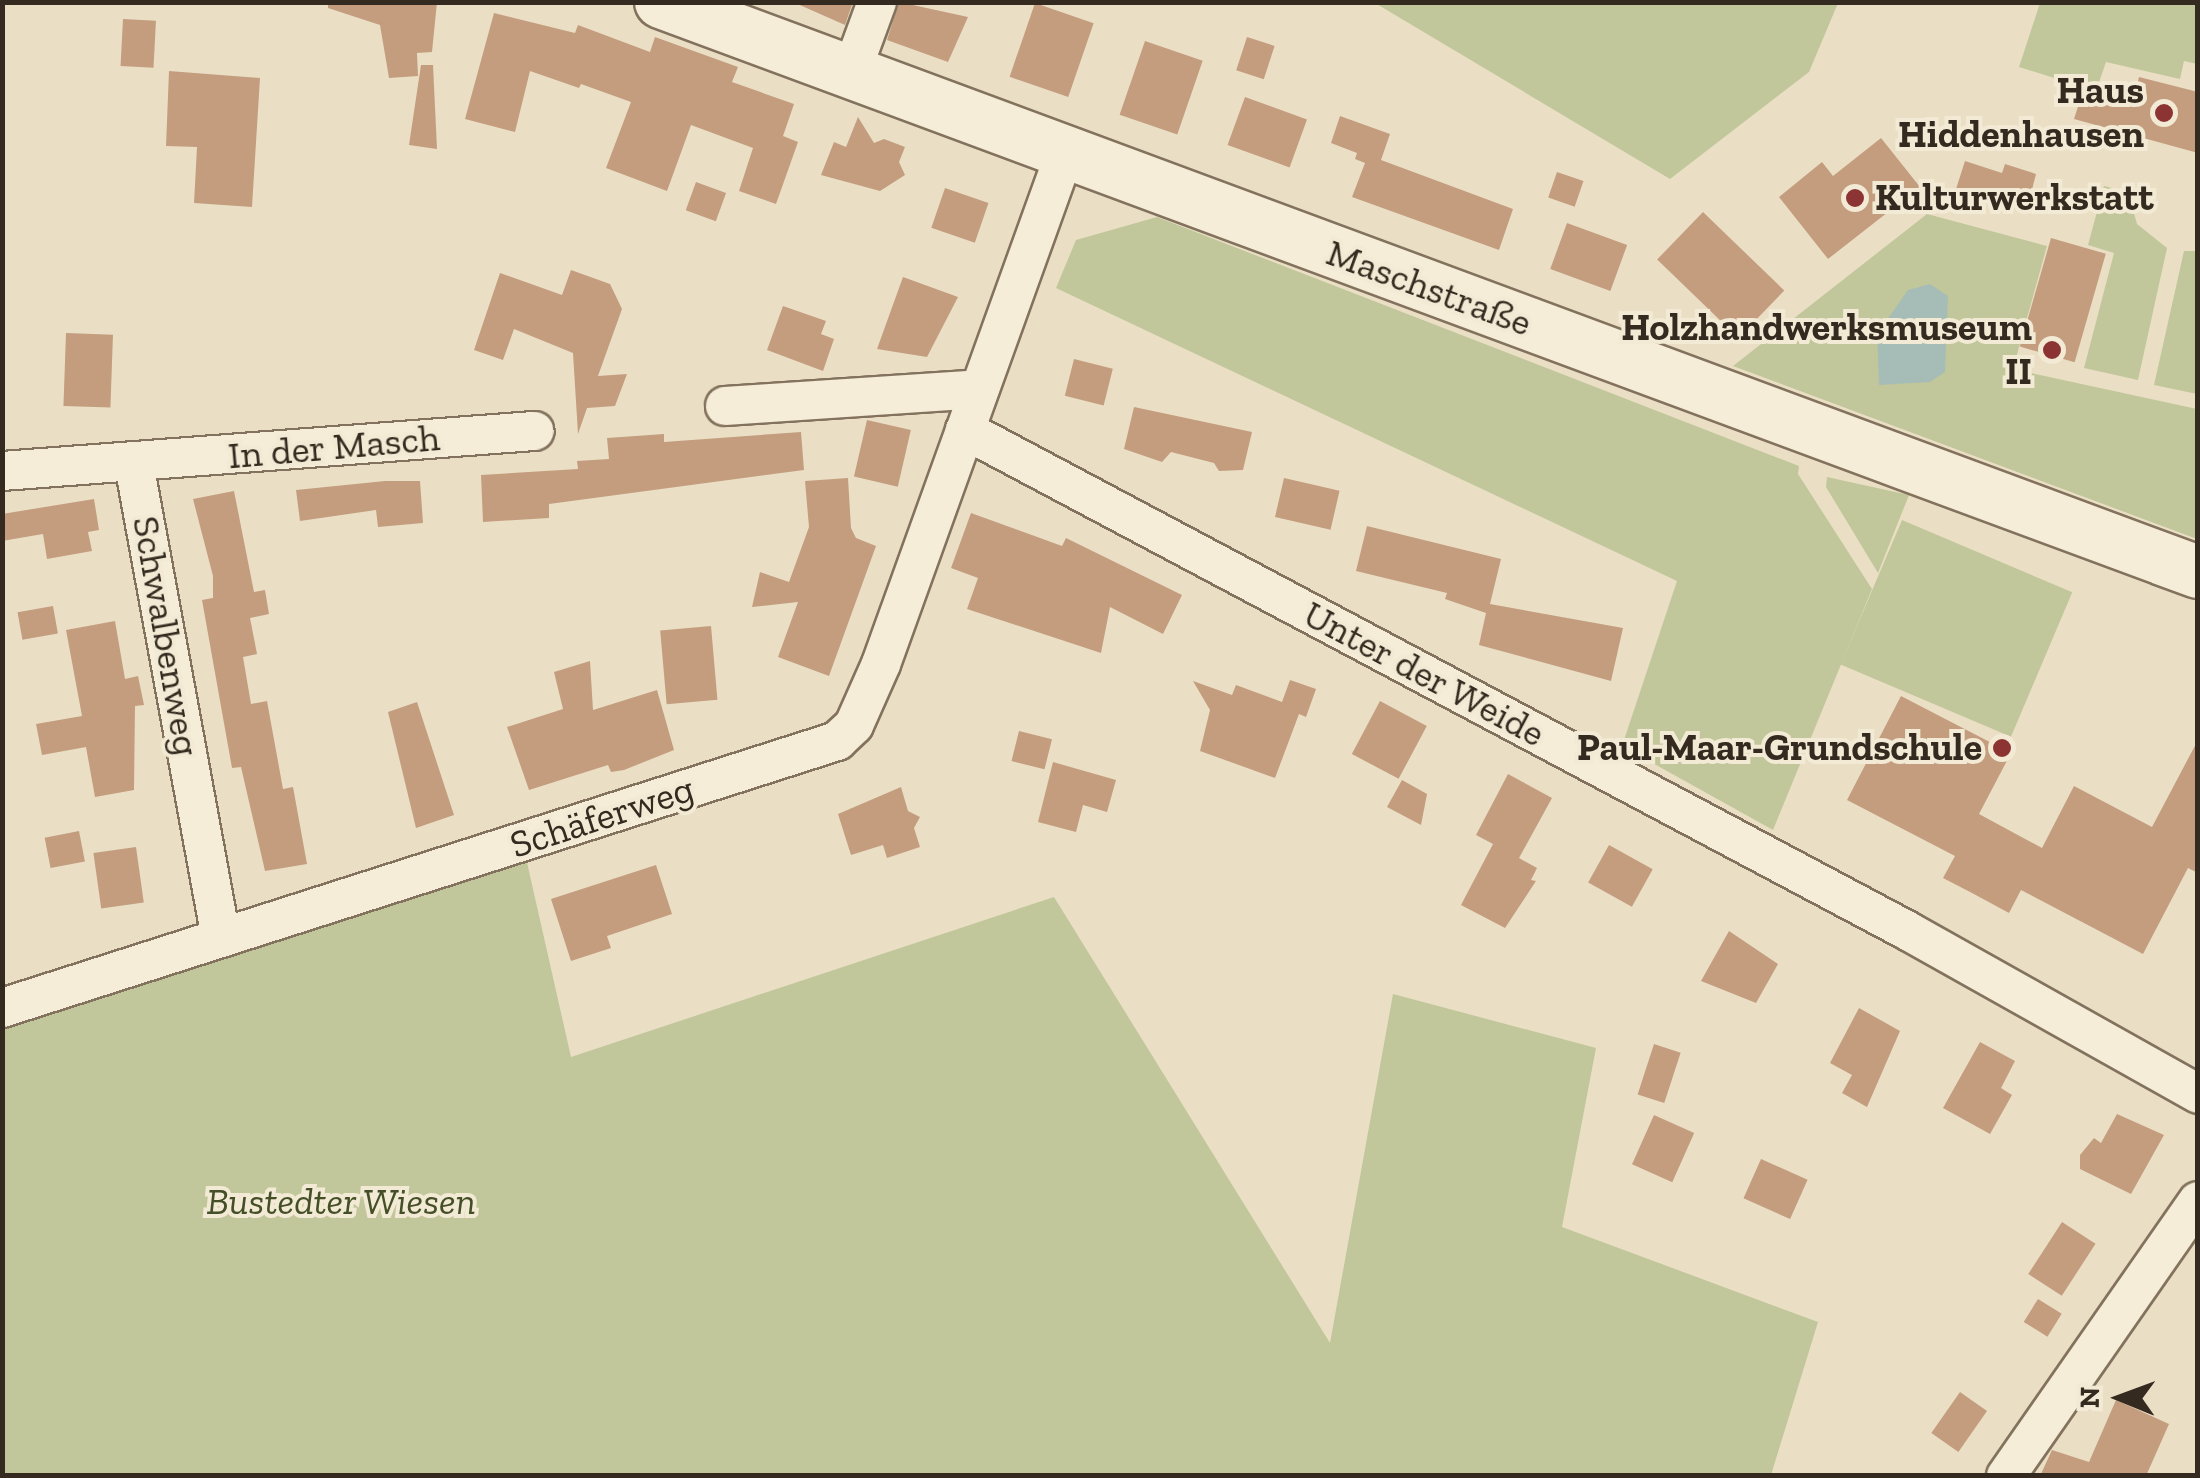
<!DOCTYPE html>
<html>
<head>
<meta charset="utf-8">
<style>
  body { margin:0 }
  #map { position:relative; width:2200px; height:1478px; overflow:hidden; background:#eadfc5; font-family:"Zilla Slab",serif }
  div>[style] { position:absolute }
  .green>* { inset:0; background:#c1c79a; transform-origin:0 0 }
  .water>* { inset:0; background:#a6bdb7 }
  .building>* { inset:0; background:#c49d7f; transform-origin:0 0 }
  .roads { filter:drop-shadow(2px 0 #83725d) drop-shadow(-2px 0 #83725d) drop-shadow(0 2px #83725d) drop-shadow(0 -2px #83725d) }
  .street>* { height:38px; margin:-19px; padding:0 19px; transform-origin:19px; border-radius:19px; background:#f5edd8 }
  .secondary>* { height:52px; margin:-26px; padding:0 26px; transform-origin:26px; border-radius:26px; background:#f5edd8 }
  .dots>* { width:28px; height:28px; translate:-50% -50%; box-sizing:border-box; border:5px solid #f2ead4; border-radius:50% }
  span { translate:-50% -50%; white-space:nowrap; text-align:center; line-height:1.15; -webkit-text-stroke:8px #f2ead4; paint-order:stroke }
  .poi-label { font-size:38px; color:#342a1f; font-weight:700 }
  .right { translate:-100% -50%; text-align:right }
  .left { translate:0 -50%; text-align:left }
  .street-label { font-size:38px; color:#342a1f }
  .park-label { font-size:38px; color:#444f28; font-style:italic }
  .frame { position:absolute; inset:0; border:5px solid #342a1f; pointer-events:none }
  .north { position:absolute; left:2070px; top:1348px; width:100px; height:100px; -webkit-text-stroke:8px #f2ead4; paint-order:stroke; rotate:271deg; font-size:28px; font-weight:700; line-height:40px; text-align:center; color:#342a1f }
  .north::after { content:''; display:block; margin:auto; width:35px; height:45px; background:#342a1f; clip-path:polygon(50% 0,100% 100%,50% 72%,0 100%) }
</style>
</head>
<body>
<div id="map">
  <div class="green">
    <i style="clip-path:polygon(1375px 3px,1838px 2px,1838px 3px,1809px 72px,1670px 179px)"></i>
    <i style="clip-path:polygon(2040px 3px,2197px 3px,2197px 64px,2184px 61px,2180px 79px,2106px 62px,2096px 91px,2019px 67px)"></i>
    <i style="clip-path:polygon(2104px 186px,2128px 192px,2137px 224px,2167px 248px,2138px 380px,2084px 368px,2114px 253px,2088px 245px)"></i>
    <i style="clip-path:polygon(1927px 214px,2047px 246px,2013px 369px,2197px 409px,2197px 539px,1733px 366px)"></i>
    <i style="clip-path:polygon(1157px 217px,1799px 466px,1798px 474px,1872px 589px,1773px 830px,1622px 746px,1677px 581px,1056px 288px,1076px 240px)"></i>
    <i style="clip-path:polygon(2184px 251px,2197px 251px,2197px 394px,2154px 385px)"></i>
    <i style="clip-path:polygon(1827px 477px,1909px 495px,1878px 573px,1826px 487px)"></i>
    <i style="left:1902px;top:520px;width:185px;height:157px;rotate:23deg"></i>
    <i style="clip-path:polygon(526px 858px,571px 1057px,1054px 897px,1330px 1343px,1393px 994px,1596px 1048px,1562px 1227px,1818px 1322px,1771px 1475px,3px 1475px,2px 1024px)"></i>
  </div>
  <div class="water">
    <i style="clip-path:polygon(1930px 284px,1948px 296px,1945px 372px,1930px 382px,1879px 385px,1877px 334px,1908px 290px)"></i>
  </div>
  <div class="building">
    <i style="clip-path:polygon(328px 2px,437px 2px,432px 52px,417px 53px,418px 76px,389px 78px,380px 25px,328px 8px)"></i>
    <i style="clip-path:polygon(793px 2px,853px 2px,845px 25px)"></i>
    <i style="clip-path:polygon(899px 2px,968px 17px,948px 62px,887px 40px)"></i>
    <i style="left:1035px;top:3px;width:62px;height:78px;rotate:19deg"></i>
    <i style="clip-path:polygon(494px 13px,575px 33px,578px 25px,650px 52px,655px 37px,738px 67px,732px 82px,794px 104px,783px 136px,798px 142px,776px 204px,739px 191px,753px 148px,691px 125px,667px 191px,606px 168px,631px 102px,581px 84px,579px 88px,530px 71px,515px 132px,465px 119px)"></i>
    <i style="left:123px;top:19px;width:33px;height:47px;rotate:3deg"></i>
    <i style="left:1247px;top:37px;width:29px;height:35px;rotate:18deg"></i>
    <i style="left:1145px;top:41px;width:61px;height:78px;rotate:19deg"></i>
    <i style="clip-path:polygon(421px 65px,433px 65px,437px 149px,409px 145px)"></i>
    <i style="clip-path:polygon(169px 71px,260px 78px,252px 207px,194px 203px,197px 147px,166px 146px)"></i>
    <i style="clip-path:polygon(2139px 77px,2198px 92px,2198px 153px,2074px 119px,2083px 91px,2132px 105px)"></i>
    <i style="left:1245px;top:97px;width:66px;height:51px;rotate:20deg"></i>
    <i style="clip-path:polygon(1340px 116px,1390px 134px,1381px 160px,1513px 209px,1499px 250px,1352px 197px,1365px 163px,1355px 159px,1357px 153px,1331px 143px)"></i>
    <i style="clip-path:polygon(858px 117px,874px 143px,884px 139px,905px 147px,899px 162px,905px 175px,880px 191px,821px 175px,834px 142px,846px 147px)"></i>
    <i style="clip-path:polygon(1881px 138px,1920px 187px,1828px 259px,1779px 197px,1822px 162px,1833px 176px)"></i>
    <i style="clip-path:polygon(1965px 161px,2002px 173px,2005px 164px,2036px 174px,2026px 213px,1956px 189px)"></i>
    <i style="left:1557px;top:172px;width:28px;height:27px;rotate:19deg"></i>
    <i style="left:696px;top:182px;width:32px;height:30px;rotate:20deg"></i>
    <i style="left:945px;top:188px;width:46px;height:42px;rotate:19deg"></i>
    <i style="left:1703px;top:212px;width:113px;height:66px;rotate:44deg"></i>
    <i style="left:1567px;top:223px;width:64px;height:49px;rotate:20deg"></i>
    <i style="left:2051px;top:238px;width:57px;height:113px;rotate:16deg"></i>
    <i style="clip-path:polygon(571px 270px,610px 284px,622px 309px,598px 376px,627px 374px,615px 406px,587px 408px,578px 434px,573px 353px,514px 329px,503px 360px,474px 350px,500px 273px,562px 295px)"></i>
    <i style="clip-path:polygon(903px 277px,958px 297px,927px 357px,877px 349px)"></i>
    <i style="clip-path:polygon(783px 306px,826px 321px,821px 334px,834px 339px,823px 371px,767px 350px)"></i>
    <i style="left:66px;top:333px;width:47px;height:73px;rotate:2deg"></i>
    <i style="left:1074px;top:359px;width:40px;height:38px;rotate:14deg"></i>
    <i style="clip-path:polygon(1134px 407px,1252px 432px,1243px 470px,1219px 471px,1214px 463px,1171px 452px,1162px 462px,1124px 449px)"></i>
    <i style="left:867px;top:420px;width:45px;height:58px;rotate:13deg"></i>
    <i style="clip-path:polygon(801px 432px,804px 470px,549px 504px,549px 518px,483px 522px,481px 475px,578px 469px,577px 461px,609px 459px,607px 438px,664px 434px,664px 442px)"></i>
    <i style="clip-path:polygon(848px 478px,851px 528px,856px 538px,876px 546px,829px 676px,778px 657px,798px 602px,752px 607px,760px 572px,789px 582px,809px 527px,805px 481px)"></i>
    <i style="left:1284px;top:478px;width:57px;height:40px;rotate:13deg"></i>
    <i style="clip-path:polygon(385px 481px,420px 481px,423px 523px,378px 527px,376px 510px,300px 521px,296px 490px)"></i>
    <i style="clip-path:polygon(234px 491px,254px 592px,265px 590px,269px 614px,250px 618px,257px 654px,243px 657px,251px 704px,267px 701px,283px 789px,293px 787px,307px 864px,265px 871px,241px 767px,232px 768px,202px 600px,213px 598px,213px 576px,193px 499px)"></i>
    <i style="clip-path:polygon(94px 499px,99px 530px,88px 532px,92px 551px,47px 559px,43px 534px,2px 541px,2px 514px)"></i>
    <i style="clip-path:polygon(971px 513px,1062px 546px,1066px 538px,1182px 595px,1163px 634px,1110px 607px,1101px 653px,967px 609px,978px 578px,951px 568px)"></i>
    <i style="clip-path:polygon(1367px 526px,1501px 559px,1490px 604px,1623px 628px,1611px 681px,1479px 645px,1486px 613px,1445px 599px,1447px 593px,1356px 571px)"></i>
    <i style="left:53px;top:606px;width:28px;height:36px;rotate:80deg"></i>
    <i style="clip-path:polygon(115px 621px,125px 679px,138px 676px,144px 705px,135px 706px,134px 790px,95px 797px,86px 747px,42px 755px,36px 724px,82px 716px,66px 630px)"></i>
    <i style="left:711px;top:626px;width:74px;height:51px;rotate:85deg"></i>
    <i style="clip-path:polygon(590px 661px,593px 710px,657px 690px,674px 750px,624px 770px,611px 772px,608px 765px,529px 790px,507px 727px,563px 709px,554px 672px)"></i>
    <i style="clip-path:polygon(1290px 680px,1316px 689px,1306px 717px,1299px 714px,1275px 778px,1200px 751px,1210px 710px,1193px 681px,1232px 695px,1236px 685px,1282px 702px)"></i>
    <i style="clip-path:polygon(1901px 696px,2011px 753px,1979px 814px,2042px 848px,2074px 786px,2152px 827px,2198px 740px,2198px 873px,2188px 868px,2143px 954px,2021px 890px,2009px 913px,1972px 893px,1943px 878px,1955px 856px,1847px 800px)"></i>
    <i style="left:1380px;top:701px;width:53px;height:60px;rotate:28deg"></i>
    <i style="clip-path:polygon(417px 702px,454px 815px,416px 828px,388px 712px)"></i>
    <i style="left:1019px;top:731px;width:34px;height:31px;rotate:14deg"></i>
    <i style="clip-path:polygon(1053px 762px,1116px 780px,1107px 812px,1083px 805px,1076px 832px,1038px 822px)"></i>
    <i style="clip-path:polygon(1508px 774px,1552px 798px,1519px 858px,1537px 868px,1531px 880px,1536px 881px,1505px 928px,1461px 905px,1493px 844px,1476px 835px)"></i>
    <i style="clip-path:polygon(1402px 780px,1427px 794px,1421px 825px,1387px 807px)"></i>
    <i style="clip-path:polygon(901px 787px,908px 811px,920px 817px,914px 828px,920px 847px,887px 858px,883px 845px,851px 855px,838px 814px)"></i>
    <i style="left:79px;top:831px;width:31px;height:35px;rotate:79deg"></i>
    <i style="left:1609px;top:845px;width:50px;height:43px;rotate:29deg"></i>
    <i style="left:136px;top:847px;width:56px;height:43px;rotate:82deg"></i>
    <i style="clip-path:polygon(656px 865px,672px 914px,607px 936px,611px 948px,571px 961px,551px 899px)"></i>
    <i style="clip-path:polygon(1729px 931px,1778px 964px,1756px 1003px,1701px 981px)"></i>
    <i style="clip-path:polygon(1859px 1008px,1900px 1031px,1867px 1107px,1842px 1093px,1852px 1075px,1830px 1063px)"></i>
    <i style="clip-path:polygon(1980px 1042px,2015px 1061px,2001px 1088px,2012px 1095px,1990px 1134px,1943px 1108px)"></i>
    <i style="left:1654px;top:1044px;width:28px;height:53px;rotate:18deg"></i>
    <i style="clip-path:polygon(2117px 1114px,2164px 1135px,2131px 1194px,2080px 1169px,2080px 1155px,2094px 1138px,2101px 1143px)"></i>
    <i style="left:1654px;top:1115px;width:44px;height:54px;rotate:24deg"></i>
    <i style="left:1761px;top:1159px;width:51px;height:43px;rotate:24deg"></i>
    <i style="left:2062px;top:1222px;width:40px;height:62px;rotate:33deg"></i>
    <i style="left:2038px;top:1299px;width:28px;height:27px;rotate:32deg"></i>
    <i style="left:1960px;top:1392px;width:33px;height:50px;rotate:35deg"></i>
    <i style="clip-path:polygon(2116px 1400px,2169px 1424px,2146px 1476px,2040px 1476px,2052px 1450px,2089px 1462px)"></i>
  </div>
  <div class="roads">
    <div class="street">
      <i style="left:851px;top:73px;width:76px;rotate:-69.9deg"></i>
      <i style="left:725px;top:406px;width:255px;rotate:-3.8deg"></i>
      <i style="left:965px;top:430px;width:1068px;rotate:27.98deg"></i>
      <i style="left:1908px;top:931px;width:333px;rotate:29.3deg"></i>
      <i style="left:134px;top:464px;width:482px;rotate:79.6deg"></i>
      <i style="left:2px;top:471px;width:534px;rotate:-4.3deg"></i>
      <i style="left:2px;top:1008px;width:877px;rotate:-17.73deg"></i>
      <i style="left:837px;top:741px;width:23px;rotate:-43deg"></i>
      <i style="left:854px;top:725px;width:67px;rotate:-66.1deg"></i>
      <i style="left:881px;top:664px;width:543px;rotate:-70.2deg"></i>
      <i style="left:2006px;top:1476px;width:335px;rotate:-55.1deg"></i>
    </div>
    <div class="secondary">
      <i style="left:661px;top:2px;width:1639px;rotate:20.35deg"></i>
    </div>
  </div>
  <div class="dots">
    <i style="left:2164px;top:113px;background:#8c3433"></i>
    <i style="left:1855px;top:198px;background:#8c3433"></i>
    <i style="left:2052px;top:350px;background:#8c3433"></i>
    <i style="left:2002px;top:748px;background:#8c3433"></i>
  </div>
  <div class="poi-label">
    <span class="right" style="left:2144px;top:113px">Haus<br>Hiddenhausen</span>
    <span class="left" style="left:1875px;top:198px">Kulturwerkstatt</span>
    <span class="right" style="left:2032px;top:350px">Holzhandwerksmuseum<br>II</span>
    <span class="right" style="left:1982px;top:748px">Paul-Maar-Grundschule</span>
  </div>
  <div class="street-label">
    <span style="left:1429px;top:288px;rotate:20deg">Maschstraße</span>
    <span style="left:334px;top:447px;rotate:-5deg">In der Masch</span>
    <span style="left:166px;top:636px;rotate:80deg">Schwalbenweg</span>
    <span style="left:1424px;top:674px;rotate:28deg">Unter der Weide</span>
    <span style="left:602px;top:817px;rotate:-18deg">Schäferweg</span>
  </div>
  <div class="park-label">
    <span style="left:341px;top:1202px">Bustedter Wiesen</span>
  </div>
  <div class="frame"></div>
  <div class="north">N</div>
</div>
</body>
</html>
